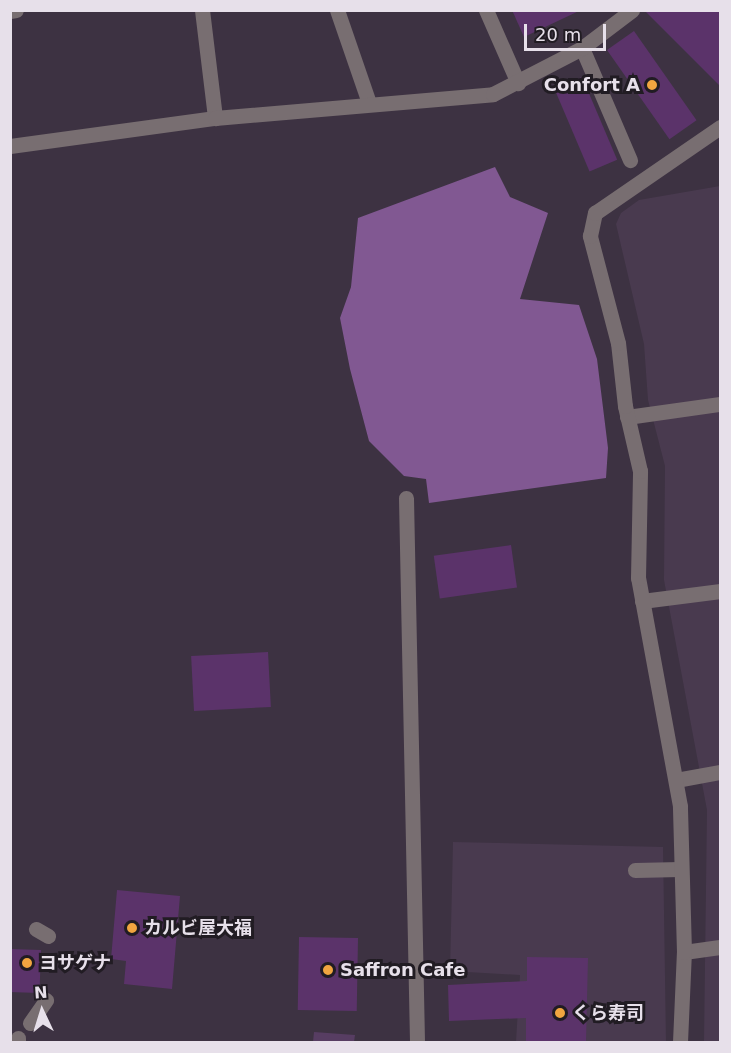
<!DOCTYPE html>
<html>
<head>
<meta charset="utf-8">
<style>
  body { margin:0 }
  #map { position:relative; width:731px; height:1053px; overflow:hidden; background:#3d3242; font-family:"DejaVu Sans","Noto Sans JP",sans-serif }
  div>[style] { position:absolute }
  .built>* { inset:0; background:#493a4f }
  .green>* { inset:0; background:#573d62 }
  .forest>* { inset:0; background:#815892 }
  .building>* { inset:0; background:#5b336a; transform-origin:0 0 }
  .minor>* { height:15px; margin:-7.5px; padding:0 7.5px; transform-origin:7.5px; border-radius:7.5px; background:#786e71 }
  .dots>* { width:16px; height:16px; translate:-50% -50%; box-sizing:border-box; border:3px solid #211c23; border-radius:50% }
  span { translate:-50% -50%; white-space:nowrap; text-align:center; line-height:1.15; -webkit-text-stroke:6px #211c23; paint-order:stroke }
  .poi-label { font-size:18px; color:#e7e0ea; font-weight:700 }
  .right { translate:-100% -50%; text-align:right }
  .left { translate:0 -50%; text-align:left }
  .frame { position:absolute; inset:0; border:12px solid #e7e0ea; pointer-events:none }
  .north { position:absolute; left:12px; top:981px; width:60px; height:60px; -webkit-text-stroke:4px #211c23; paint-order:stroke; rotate:356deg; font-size:16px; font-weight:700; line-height:24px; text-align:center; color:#e7e0ea }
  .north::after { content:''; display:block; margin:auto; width:21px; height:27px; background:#e7e0ea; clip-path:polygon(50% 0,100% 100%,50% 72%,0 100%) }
  .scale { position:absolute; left:524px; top:24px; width:82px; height:27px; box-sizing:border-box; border:3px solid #e7e0ea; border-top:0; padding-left:8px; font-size:18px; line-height:21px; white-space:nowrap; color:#e7e0ea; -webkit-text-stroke:4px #211c23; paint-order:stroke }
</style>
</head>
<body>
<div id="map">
  <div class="built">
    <i style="clip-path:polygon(720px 186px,720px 1042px,704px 1042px,707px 810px,664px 580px,665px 466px,648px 400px,644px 344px,616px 224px,621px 213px,639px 200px)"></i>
    <i style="clip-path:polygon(453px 842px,663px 847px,666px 1042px,516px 1042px,520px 975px,450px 971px)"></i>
  </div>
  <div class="green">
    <i style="clip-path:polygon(314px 1032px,355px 1035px,354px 1042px,313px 1042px)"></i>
  </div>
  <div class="forest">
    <i style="clip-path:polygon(495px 167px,510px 197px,548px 213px,520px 299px,579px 305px,597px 359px,608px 448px,606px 478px,429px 503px,426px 479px,404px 476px,369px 441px,350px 369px,340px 318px,351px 287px,358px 218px)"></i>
  </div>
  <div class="building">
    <i style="clip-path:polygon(512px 10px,581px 10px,524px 37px)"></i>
    <i style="clip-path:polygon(644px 10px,720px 10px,720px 86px)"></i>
    <i style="left:634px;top:31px;width:109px;height:33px;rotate:55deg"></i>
    <i style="left:582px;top:77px;width:90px;height:30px;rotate:67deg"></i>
    <i style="left:511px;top:545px;width:43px;height:78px;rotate:82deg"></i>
    <i style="left:268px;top:652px;width:55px;height:77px;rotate:87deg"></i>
    <i style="clip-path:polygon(117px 890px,180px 896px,172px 989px,124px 984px,126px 961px,111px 959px)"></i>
    <i style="left:358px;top:938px;width:73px;height:59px;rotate:91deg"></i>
    <i style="left:10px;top:949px;width:31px;height:43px;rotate:2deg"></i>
    <i style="clip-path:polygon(527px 957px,588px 958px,586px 1042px,526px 1042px,526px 1018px,449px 1021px,448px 985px,527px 981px)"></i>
  </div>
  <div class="minor">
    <i style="left:202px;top:10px;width:109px;rotate:83.1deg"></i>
    <i style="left:337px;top:10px;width:98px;rotate:71deg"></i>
    <i style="left:486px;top:10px;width:80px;rotate:66.3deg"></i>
    <i style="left:10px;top:11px;width:6px;rotate:-9deg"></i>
    <i style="left:582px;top:48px;width:122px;rotate:66.8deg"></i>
    <i style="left:10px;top:146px;width:207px;rotate:-7.8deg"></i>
    <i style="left:215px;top:118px;width:279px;rotate:-4.9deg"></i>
    <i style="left:493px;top:94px;width:100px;rotate:-27.3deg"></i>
    <i style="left:582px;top:48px;width:63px;rotate:-37.2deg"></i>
    <i style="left:627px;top:417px;width:94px;rotate:-8deg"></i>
    <i style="left:406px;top:498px;width:544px;rotate:88.84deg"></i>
    <i style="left:642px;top:601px;width:79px;rotate:-7.3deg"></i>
    <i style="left:676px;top:780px;width:45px;rotate:-10.3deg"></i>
    <i style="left:635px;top:870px;width:45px;rotate:-1.3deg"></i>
    <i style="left:36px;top:929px;width:14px;rotate:30deg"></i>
    <i style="left:684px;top:952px;width:36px;rotate:-8deg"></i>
    <i style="left:30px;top:1023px;width:28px;rotate:-55deg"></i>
    <i style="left:18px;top:1042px;width:4px;rotate:-90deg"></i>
    <i style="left:680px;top:1042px;width:90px;rotate:-87.5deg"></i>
    <i style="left:684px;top:952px;width:146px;rotate:-91.6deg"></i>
    <i style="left:680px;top:806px;width:232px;rotate:-100.4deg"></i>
    <i style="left:638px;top:578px;width:107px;rotate:-88.9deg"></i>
    <i style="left:640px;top:471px;width:67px;rotate:-103deg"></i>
    <i style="left:625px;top:406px;width:63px;rotate:-96.3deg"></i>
    <i style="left:618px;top:343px;width:111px;rotate:-104.7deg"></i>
    <i style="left:590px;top:236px;width:24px;rotate:-78deg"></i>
    <i style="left:595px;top:213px;width:152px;rotate:-34.5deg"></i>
  </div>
  <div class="dots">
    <i style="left:652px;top:85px;background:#f1a540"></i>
    <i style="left:132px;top:928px;background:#f1a540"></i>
    <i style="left:27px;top:963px;background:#f1a540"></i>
    <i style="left:328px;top:970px;background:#f1a540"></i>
    <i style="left:560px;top:1013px;background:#f1a540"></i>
  </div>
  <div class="poi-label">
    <span class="right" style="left:640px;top:85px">Confort A</span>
    <span class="left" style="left:144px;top:928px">カルビ屋大福</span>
    <span class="left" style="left:39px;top:963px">ヨサゲナ</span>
    <span class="left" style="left:340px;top:970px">Saffron Cafe</span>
    <span class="left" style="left:572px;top:1013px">くら寿司</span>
  </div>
  <div class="frame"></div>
  <div class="north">N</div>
  <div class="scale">20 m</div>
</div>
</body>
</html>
